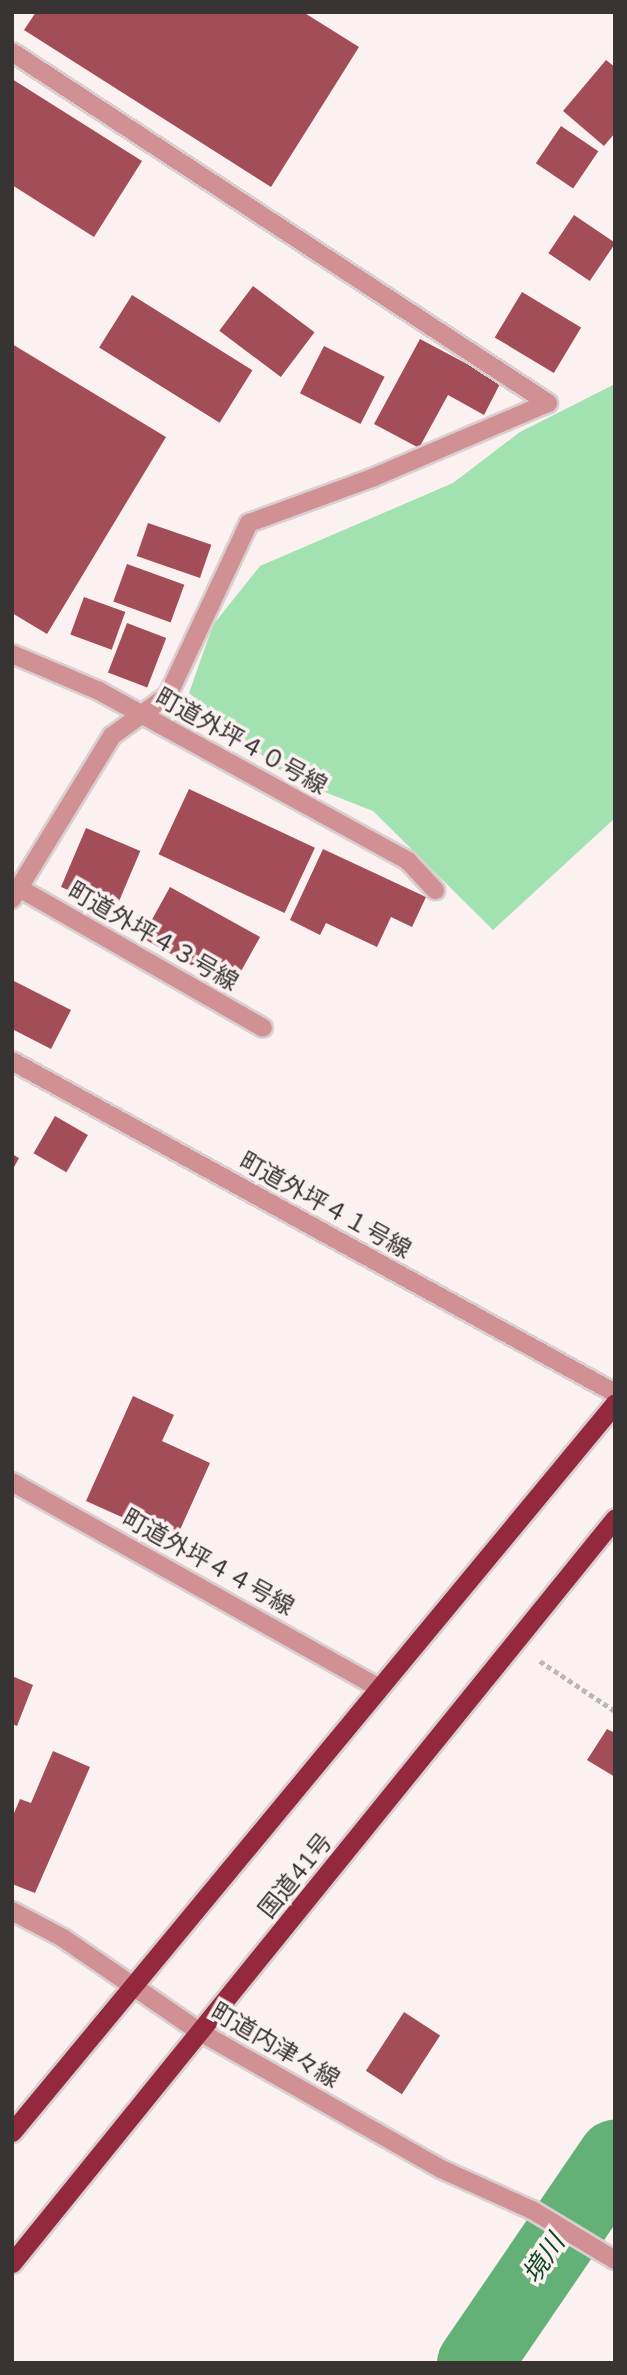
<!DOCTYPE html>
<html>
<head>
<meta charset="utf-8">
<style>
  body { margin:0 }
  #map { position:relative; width:627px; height:2375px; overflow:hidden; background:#fcf1f1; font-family:"Nunito Sans","Noto Sans JP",sans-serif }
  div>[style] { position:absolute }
  .green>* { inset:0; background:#a2e2b0 }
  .river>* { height:75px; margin:-37.5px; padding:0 37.5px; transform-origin:37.5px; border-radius:37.5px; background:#64b178 }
  .building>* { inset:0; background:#a24d57; transform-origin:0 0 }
  .path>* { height:4.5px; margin-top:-2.25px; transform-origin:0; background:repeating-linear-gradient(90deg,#beb5b5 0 5px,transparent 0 8.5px) }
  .roads { filter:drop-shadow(2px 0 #d9cfcf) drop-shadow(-2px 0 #d9cfcf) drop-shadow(0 2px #d9cfcf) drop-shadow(0 -2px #d9cfcf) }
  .minor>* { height:18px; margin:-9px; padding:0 9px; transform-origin:9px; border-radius:9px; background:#d09094 }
  .tertiary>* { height:18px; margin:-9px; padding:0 9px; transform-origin:9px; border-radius:9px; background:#d09094 }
  .trunk>* { height:19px; margin:-9.5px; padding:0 9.5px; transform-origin:9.5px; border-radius:9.5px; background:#94283d }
  span { translate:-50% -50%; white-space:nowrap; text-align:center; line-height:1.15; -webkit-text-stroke:7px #fcf1f1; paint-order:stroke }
  .street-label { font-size:24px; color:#383434 }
  .water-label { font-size:26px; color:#0e4823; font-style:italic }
  .frame { position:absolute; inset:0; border:14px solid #383434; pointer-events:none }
</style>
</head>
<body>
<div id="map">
  <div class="green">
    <i style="clip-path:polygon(615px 384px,615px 818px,493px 930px,373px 811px,289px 778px,189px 693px,213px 625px,260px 566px,453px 483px,520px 432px)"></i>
  </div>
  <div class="river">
    <i style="left:474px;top:2363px;width:250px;rotate:-55.7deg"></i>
  </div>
  <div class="building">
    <i style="clip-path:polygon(36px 12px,303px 12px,359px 47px,271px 187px,24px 30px)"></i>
    <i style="clip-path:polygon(606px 60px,615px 67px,615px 133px,604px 146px,563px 111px)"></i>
    <i style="clip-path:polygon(12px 79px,142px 161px,94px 237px,12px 185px)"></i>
    <i style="left:561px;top:126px;width:45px;height:45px;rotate:34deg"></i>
    <i style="left:574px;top:215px;width:50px;height:46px;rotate:34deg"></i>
    <i style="left:253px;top:286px;width:77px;height:56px;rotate:37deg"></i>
    <i style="left:522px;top:292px;width:69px;height:53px;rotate:31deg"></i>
    <i style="left:132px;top:295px;width:142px;height:62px;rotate:32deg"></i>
    <i style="clip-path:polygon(420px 339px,501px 382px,484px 415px,448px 395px,419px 448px,374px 424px)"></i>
    <i style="clip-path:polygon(12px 344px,166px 437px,47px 634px,12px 613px)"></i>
    <i style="left:324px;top:346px;width:68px;height:53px;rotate:27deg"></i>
    <i style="left:148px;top:523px;width:67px;height:35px;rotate:19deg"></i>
    <i style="left:127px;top:564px;width:61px;height:40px;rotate:20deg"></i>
    <i style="left:84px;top:597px;width:44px;height:40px;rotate:20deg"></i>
    <i style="left:127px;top:623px;width:42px;height:53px;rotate:21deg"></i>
    <i style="left:189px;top:789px;width:139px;height:72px;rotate:25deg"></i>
    <i style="left:86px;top:828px;width:59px;height:64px;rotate:23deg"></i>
    <i style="clip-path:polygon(323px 849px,426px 897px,412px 927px,391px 917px,377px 947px,326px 923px,320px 935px,290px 920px)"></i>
    <i style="left:170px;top:887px;width:103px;height:58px;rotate:29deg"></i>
    <i style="clip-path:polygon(12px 980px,71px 1010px,51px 1049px,12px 1029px)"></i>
    <i style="left:55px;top:1116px;width:38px;height:43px;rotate:30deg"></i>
    <i style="clip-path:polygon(12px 1154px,19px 1158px,12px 1171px)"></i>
    <i style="clip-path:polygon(133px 1396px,174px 1415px,162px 1441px,210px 1463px,175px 1541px,86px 1501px)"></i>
    <i style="clip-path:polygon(12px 1676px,33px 1685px,17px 1726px,12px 1724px)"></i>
    <i style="clip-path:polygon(607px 1729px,615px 1733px,615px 1777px,587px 1760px)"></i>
    <i style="clip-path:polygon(53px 1751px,90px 1767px,35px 1893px,12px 1884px,12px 1818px,20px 1799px,31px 1803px)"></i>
    <i style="left:404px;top:2012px;width:43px;height:70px;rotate:33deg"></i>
  </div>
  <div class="path">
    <i style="left:540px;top:1661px;width:90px;rotate:33.7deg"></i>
  </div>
  <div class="roads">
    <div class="minor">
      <i style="left:12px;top:52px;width:641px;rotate:33.22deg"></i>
      <i style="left:12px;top:654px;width:95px;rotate:23deg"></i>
      <i style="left:99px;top:691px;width:353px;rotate:28.8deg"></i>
      <i style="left:408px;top:861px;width:40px;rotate:47deg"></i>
      <i style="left:19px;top:888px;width:281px;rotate:29.8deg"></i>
      <i style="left:12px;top:899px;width:191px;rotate:-58.5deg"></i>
      <i style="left:112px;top:736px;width:69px;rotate:-36.2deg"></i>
      <i style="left:168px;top:695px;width:190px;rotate:-64.8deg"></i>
      <i style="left:249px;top:523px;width:131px;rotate:-20.1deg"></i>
      <i style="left:372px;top:478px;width:191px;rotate:-23.1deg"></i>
      <i style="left:12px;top:1061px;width:688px;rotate:28.84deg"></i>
      <i style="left:12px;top:1482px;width:421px;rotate:29.3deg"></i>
    </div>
    <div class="tertiary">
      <i style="left:12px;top:1911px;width:58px;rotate:27.9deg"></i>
      <i style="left:63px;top:1938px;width:166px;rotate:34.5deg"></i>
      <i style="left:200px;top:2032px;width:277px;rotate:29.6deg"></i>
      <i style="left:441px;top:2169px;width:100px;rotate:24.3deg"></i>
      <i style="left:532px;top:2210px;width:97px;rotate:31.1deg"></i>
    </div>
    <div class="trunk">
      <i style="left:12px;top:2132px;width:946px;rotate:-50.4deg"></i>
      <i style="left:12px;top:2263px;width:958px;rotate:-51.01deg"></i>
    </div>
  </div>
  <div class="street-label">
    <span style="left:241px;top:742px;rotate:29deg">町道外坪４０号線</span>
    <span style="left:153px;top:937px;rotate:30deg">町道外坪４３号線</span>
    <span style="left:325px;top:1206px;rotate:29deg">町道外坪４１号線</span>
    <span style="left:208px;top:1563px;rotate:29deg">町道外坪４４号線</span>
    <span style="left:296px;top:1876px;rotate:-51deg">国道41号</span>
    <span style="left:275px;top:2046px;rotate:30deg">町道内津々線</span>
  </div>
  <div class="water-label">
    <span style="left:544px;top:2259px;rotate:-56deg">境川</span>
  </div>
  <div class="frame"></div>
</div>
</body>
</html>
